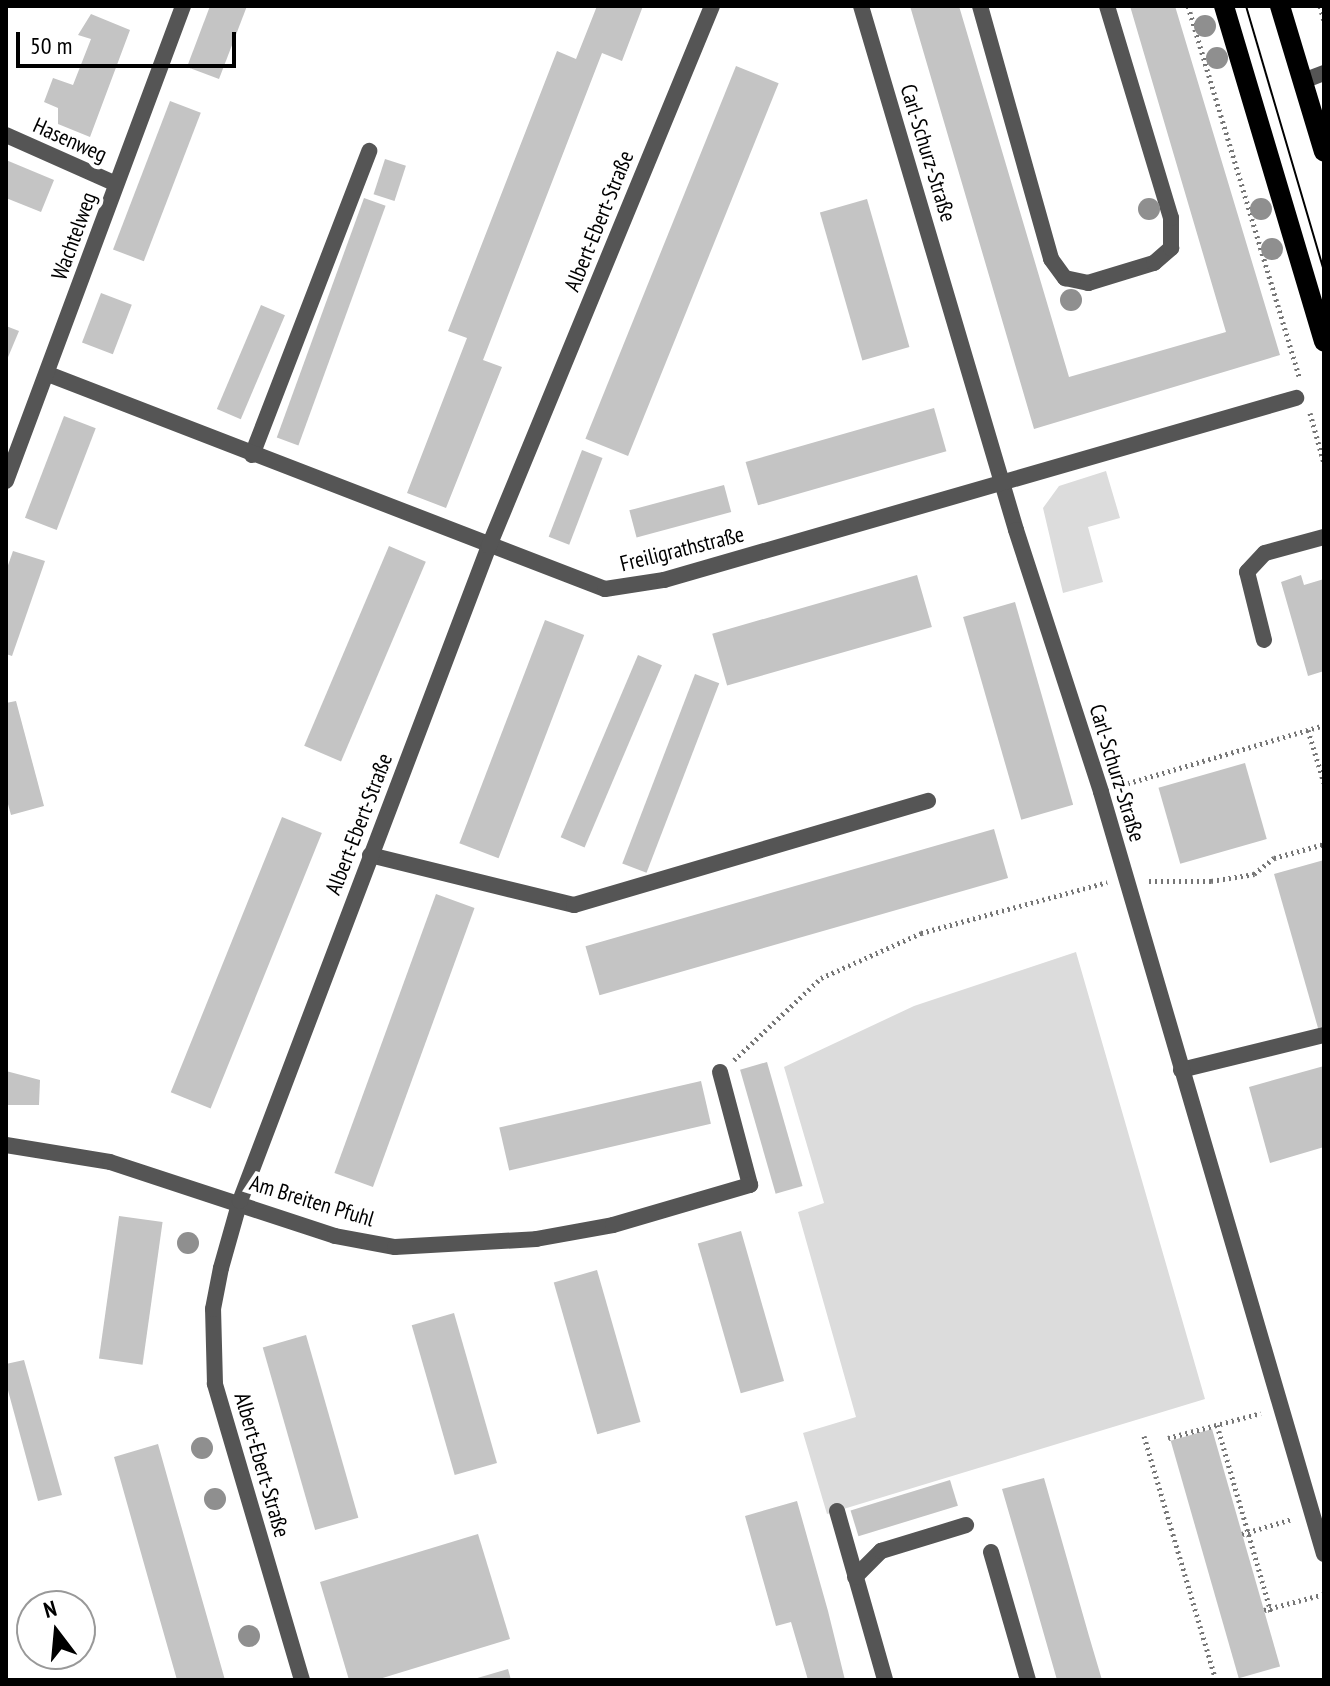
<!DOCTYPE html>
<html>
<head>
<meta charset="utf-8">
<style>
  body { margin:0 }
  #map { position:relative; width:1330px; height:1686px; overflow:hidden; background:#fff; font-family:"PT Sans Narrow",sans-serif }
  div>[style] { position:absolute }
  .green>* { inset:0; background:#dcdcdc }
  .building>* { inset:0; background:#c4c4c4; transform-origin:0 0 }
  .path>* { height:5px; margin-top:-2.5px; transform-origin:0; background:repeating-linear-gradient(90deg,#777 0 2px,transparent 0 6px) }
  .service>* { height:16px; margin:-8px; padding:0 8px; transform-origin:8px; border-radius:8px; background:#555 }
  .minor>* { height:16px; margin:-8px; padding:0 8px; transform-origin:8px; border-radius:8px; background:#555 }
  .primary>* { height:20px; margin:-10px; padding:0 10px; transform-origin:10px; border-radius:10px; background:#000 }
  .tram>* { height:2px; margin:-1px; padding:0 1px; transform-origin:1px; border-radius:1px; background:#000 }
  .trees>* { width:22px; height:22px; margin:-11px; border-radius:50%; background:#8f8f8f }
  span { translate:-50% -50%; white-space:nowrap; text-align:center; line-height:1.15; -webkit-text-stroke:8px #fff; paint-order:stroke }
  .street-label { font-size:22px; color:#000 }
  .frame { position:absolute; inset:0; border:8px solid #000; pointer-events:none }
  .north { position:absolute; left:16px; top:1590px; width:80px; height:80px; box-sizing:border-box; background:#fff; border:2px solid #999; border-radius:50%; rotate:344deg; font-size:22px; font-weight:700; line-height:32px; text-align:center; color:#000 }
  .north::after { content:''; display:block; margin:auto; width:28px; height:36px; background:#000; clip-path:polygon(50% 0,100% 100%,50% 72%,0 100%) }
  .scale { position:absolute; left:16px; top:32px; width:220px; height:36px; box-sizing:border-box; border:4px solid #000; border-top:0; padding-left:10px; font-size:24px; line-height:28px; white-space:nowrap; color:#000; -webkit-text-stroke:6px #fff; paint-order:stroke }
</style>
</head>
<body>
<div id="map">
  <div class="green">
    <i style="clip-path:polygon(1106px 471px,1120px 518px,1088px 527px,1103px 582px,1063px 593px,1043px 508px,1059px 486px)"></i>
    <i style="clip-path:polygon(1076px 952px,1205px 1399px,827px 1514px,803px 1433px,856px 1417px,798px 1212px,824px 1203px,784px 1067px,914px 1006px)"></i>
  </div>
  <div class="building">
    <i style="clip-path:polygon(210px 6px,247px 6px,219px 79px,187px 67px)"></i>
    <i style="clip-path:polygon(597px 6px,643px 6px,622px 61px,602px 53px,483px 360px,502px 367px,446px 508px,407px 493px,467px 338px,448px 331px,557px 51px,576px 59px)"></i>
    <i style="clip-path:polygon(910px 6px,959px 6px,1069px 377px,1226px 332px,1130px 6px,1175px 6px,1280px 355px,1034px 429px)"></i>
    <i style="clip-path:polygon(91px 14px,130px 30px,90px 137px,58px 124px,58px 108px,44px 102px,53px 78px,73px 85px,91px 39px,78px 35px)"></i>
    <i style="left:736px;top:66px;width:46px;height:402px;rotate:22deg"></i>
    <i style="left:170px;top:101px;width:33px;height:159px;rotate:21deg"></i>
    <i style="left:385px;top:159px;width:22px;height:37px;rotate:18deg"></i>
    <i style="clip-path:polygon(6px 160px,54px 180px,41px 212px,6px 198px)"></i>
    <i style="left:364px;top:198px;width:23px;height:255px;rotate:20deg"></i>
    <i style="left:867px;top:199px;width:154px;height:49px;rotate:74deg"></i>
    <i style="left:101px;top:293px;width:33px;height:53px;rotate:21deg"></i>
    <i style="left:261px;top:305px;width:26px;height:113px;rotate:23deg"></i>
    <i style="clip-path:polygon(6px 326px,19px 331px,6px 362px)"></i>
    <i style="left:934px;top:408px;width:45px;height:196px;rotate:74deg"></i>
    <i style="left:64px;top:416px;width:34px;height:109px;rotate:21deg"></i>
    <i style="left:582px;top:450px;width:22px;height:93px;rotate:21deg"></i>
    <i style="left:724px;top:485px;width:28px;height:98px;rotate:75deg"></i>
    <i style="left:389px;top:546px;width:40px;height:217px;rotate:23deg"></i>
    <i style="clip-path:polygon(13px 551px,45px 561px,12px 656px,6px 654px,6px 571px)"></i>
    <i style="left:917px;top:575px;width:54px;height:213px;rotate:74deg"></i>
    <i style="clip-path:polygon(1301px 575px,1304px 585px,1324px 579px,1324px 671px,1308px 676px,1281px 582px)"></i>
    <i style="left:1015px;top:602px;width:211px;height:54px;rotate:74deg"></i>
    <i style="left:545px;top:620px;width:42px;height:239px;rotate:21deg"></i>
    <i style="left:638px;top:655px;width:26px;height:198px;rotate:23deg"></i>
    <i style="left:695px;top:674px;width:26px;height:203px;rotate:21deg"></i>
    <i style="clip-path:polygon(16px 701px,44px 806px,11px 815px,6px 797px,6px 703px)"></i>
    <i style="left:1245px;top:763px;width:79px;height:90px;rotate:74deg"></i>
    <i style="left:282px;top:817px;width:43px;height:297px;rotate:22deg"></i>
    <i style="left:994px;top:829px;width:51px;height:425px;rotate:74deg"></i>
    <i style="clip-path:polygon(1324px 860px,1324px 1027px,1318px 1028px,1274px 874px)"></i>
    <i style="left:436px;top:894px;width:41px;height:297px;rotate:20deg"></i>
    <i style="left:767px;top:1062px;width:129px;height:28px;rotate:74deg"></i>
    <i style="clip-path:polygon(1324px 1066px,1324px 1147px,1270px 1163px,1249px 1087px)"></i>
    <i style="clip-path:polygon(6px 1071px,40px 1080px,39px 1105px,6px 1105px)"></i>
    <i style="left:701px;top:1081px;width:44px;height:207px;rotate:77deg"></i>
    <i style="left:119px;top:1216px;width:44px;height:144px;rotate:8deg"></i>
    <i style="left:741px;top:1231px;width:156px;height:45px;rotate:74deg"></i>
    <i style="left:597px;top:1270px;width:158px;height:45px;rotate:74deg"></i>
    <i style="left:454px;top:1313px;width:156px;height:44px;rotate:74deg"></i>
    <i style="left:306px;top:1335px;width:190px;height:45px;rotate:74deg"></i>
    <i style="clip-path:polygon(24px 1360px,62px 1495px,38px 1501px,6px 1383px,6px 1364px)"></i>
    <i style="left:1212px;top:1429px;width:247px;height:43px;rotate:74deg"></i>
    <i style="clip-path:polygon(158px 1444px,176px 1508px,225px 1680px,177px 1680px,150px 1585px,114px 1457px)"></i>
    <i style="clip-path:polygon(1044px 1478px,1089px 1636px,1102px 1680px,1057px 1680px,1025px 1568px,1002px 1489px)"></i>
    <i style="left:950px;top:1480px;width:27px;height:104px;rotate:73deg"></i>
    <i style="clip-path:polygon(797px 1501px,828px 1611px,845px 1680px,808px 1680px,791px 1622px,776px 1626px,745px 1516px)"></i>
    <i style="clip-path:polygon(478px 1534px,510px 1639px,376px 1680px,349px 1680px,320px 1582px)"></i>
    <i style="clip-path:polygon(508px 1669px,511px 1680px,474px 1680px,474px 1679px)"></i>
  </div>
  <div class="path">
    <i style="left:1188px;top:6px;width:387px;rotate:73.3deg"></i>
    <i style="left:1320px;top:6px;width:16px;rotate:75deg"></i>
    <i style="left:1310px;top:413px;width:52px;rotate:74.4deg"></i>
    <i style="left:1308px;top:730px;width:55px;rotate:73.2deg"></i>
    <i style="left:1122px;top:785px;width:211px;rotate:-16.5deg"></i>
    <i style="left:1149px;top:881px;width:62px"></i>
    <i style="left:1211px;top:881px;width:44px;rotate:-9.2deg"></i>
    <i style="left:1254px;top:874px;width:26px;rotate:-39deg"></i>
    <i style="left:1274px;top:858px;width:52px;rotate:-15.6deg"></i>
    <i style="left:734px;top:1060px;width:120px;rotate:-43.3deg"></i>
    <i style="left:821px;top:978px;width:110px;rotate:-24.2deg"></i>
    <i style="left:921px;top:933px;width:193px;rotate:-15.3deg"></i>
    <i style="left:1217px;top:1425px;width:195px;rotate:73.9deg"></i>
    <i style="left:1144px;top:1436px;width:254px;rotate:73.6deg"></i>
    <i style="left:1168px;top:1438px;width:96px;rotate:-15deg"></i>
    <i style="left:1242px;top:1534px;width:52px;rotate:-16.7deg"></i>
    <i style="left:1264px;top:1610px;width:62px;rotate:-14.9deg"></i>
  </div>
  <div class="service">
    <i style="left:980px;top:6px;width:263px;rotate:74.3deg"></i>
    <i style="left:1051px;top:259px;width:24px;rotate:54deg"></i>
    <i style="left:1065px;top:278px;width:24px;rotate:12deg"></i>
    <i style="left:1088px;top:283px;width:69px;rotate:-16.9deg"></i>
    <i style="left:1154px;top:263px;width:23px;rotate:-41deg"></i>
    <i style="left:1171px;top:248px;width:30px;rotate:-90deg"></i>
    <i style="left:1171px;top:218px;width:221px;rotate:-106.8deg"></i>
    <i style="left:1303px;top:81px;width:22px;rotate:-21deg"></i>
    <i style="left:252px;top:455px;width:326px;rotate:-68.9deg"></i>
    <i style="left:1264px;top:640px;width:70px;rotate:-104deg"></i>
    <i style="left:1247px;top:572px;width:26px;rotate:-47deg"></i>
    <i style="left:1265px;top:553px;width:61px;rotate:-15.2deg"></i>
    <i style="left:1181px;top:1070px;width:147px;rotate:-13.8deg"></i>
    <i style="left:720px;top:1072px;width:117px;rotate:75.1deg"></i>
    <i style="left:837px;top:1511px;width:176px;rotate:74.1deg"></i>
    <i style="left:991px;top:1552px;width:133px;rotate:73.9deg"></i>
    <i style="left:855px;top:1577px;width:37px;rotate:-45deg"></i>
    <i style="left:881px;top:1551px;width:89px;rotate:-17deg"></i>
  </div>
  <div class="minor">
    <i style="left:861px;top:6px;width:546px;rotate:73.52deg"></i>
    <i style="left:1016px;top:530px;width:275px;rotate:72deg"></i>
    <i style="left:1101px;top:792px;width:794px;rotate:73.69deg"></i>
    <i style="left:6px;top:135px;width:120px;rotate:24deg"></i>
    <i style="left:48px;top:374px;width:597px;rotate:21.11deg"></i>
    <i style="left:605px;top:589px;width:60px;rotate:-8.7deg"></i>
    <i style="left:664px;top:580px;width:658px;rotate:-16.07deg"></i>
    <i style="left:6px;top:481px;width:507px;rotate:-69.56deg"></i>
    <i style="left:370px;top:855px;width:210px;rotate:13.8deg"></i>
    <i style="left:574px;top:905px;width:369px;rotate:-16.4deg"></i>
    <i style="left:6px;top:1145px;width:105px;rotate:9.3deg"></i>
    <i style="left:110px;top:1162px;width:237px;rotate:18.2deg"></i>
    <i style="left:335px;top:1236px;width:61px;rotate:10.4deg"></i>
    <i style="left:395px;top:1247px;width:141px;rotate:-3.2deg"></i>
    <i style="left:536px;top:1239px;width:78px;rotate:-10.3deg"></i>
    <i style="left:613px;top:1225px;width:143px;rotate:-16.3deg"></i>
    <i style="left:302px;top:1680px;width:309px;rotate:-106.4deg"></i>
    <i style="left:215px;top:1384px;width:75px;rotate:-91.5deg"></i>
    <i style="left:213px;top:1309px;width:42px;rotate:-79deg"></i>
    <i style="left:221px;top:1268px;width:70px;rotate:-74.2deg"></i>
    <i style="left:240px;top:1201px;width:701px;rotate:-69.19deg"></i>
    <i style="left:489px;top:546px;width:584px;rotate:-67.56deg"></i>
  </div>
  <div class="primary">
    <i style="left:1224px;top:6px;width:350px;rotate:73.4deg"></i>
    <i style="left:1280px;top:6px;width:152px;rotate:73.2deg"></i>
  </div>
  <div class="tram">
    <i style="left:1246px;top:6px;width:276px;rotate:73.6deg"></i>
  </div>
  <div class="trees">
    <i style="left:1205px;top:26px"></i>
    <i style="left:1217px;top:58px"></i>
    <i style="left:1149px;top:209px"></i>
    <i style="left:1261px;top:209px"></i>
    <i style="left:1272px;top:249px"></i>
    <i style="left:1071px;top:300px"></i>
    <i style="left:188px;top:1243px"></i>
    <i style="left:202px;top:1448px"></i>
    <i style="left:215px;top:1499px"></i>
    <i style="left:249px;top:1636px"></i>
  </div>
  <div class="street-label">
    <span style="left:70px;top:140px;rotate:24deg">Hasenweg</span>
    <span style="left:928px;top:153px;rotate:73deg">Carl-Schurz-Straße</span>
    <span style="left:599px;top:221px;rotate:-68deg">Albert-Ebert-Straße</span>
    <span style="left:74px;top:236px;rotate:-70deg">Wachtelweg</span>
    <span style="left:682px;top:549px;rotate:-14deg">Freiligrathstraße</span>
    <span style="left:1117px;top:773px;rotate:73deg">Carl-Schurz-Straße</span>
    <span style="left:359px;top:824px;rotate:-69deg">Albert-Ebert-Straße</span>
    <span style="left:312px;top:1201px;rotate:17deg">Am Breiten Pfuhl</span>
    <span style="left:262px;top:1465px;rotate:74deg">Albert-Ebert-Straße</span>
  </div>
  <div class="frame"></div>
  <div class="north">N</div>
  <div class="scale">50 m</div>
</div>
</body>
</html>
